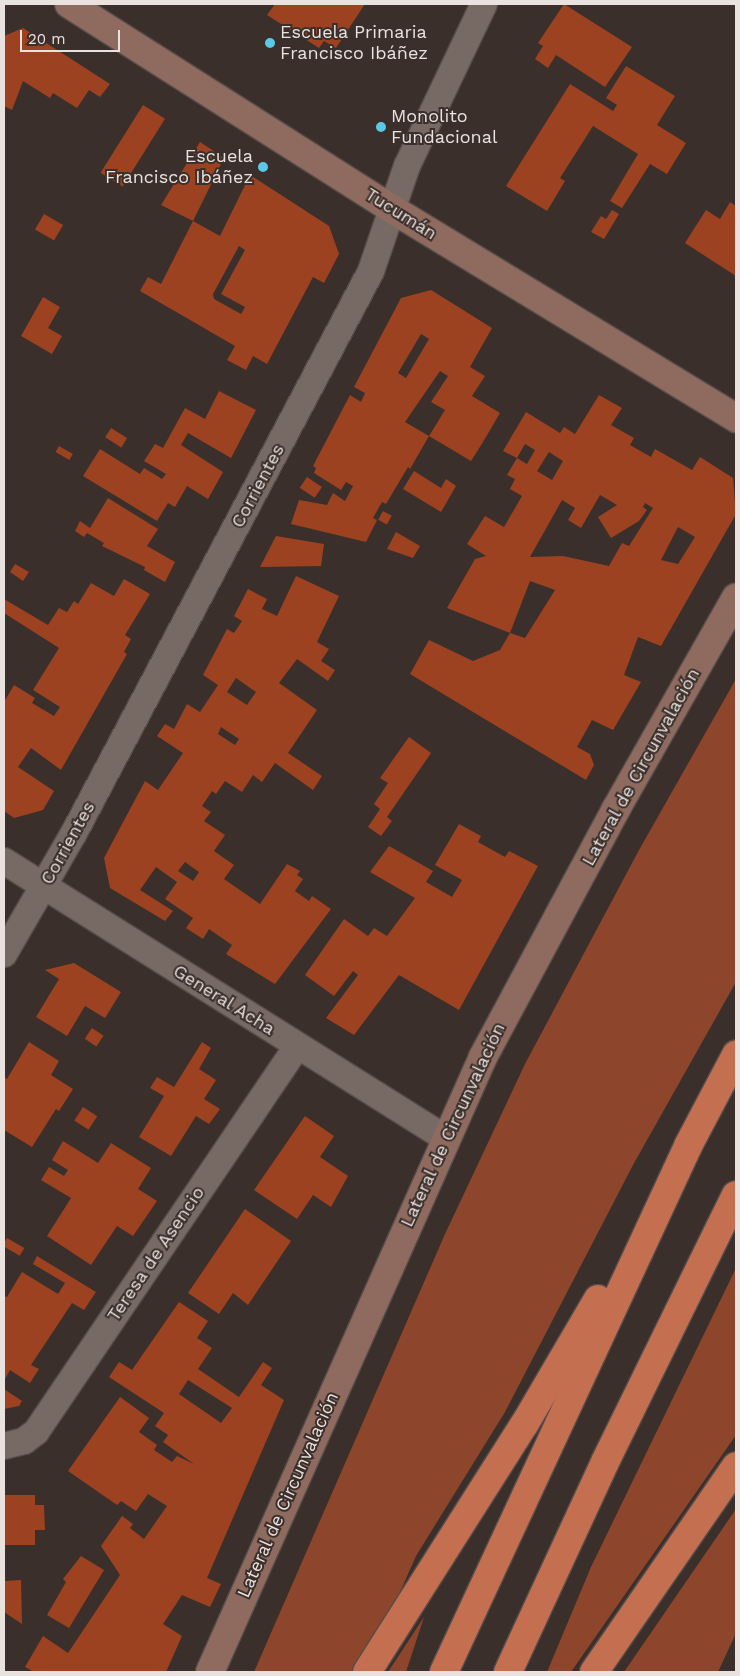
<!DOCTYPE html>
<html>
<head>
<meta charset="utf-8">
<style>
  body { margin:0 }
  #map { position:relative; width:740px; height:1676px; overflow:hidden; background:#3b2f2b; font-family:"Work Sans",sans-serif }
  div>[style] { position:absolute }
  .green>* { inset:0; background:#8d452c }
  .building>* { inset:0; background:#9c4220; transform-origin:0 0 }
  .roads { filter:drop-shadow(1px 0 #564c49) drop-shadow(-1px 0 #564c49) drop-shadow(0 1px #564c49) drop-shadow(0 -1px #564c49) }
  .street>* { height:26px; margin:-13px; padding:0 13px; transform-origin:13px; border-radius:13px; background:#776964 }
  .secondary>* { height:28px; margin:-14px; padding:0 14px; transform-origin:14px; border-radius:14px; background:#8e6b5e }
  .highway>* { height:28px; margin:-14px; padding:0 14px; transform-origin:14px; border-radius:14px; background:#c56f51 }
  .dots>* { width:14px; height:14px; translate:-50% -50%; box-sizing:border-box; border:2px solid #3b2f2b; border-radius:50% }
  span { translate:-50% -50%; white-space:nowrap; text-align:center; line-height:1.15; -webkit-text-stroke:4px #3b2f2b; paint-order:stroke }
  .poi-label { font-size:18px; color:#eae2df }
  .left { translate:0 -50%; text-align:left }
  .right { translate:-100% -50%; text-align:right }
  .street-label { font-size:18px; color:#eae2df }
  .frame { position:absolute; inset:0; border:5px solid #eae2df; pointer-events:none }
  .scale { position:absolute; left:20px; top:30px; width:100px; height:22px; box-sizing:border-box; border:2px solid #eae2df; border-top:0; padding-left:6px; font-size:15px; line-height:18px; white-space:nowrap; color:#eae2df; -webkit-text-stroke:4px #3b2f2b; paint-order:stroke }
</style>
</head>
<body>
<div id="map">
  <div class="green">
    <i style="clip-path:polygon(736px 679px,736px 982px,633px 1165px,505px 1412px,416px 1556px,393px 1608px,352px 1672px,254px 1672px,445px 1234px,525px 1064px,639px 850px)"></i>
    <i style="clip-path:polygon(736px 1268px,736px 1435px,571px 1672px,547px 1672px,591px 1567px)"></i>
    <i style="clip-path:polygon(736px 1509px,736px 1633px,718px 1672px,624px 1672px)"></i>
    <i style="clip-path:polygon(424px 1617px,406px 1672px,388px 1672px)"></i>
  </div>
  <div class="building">
    <i style="clip-path:polygon(275px 4px,365px 4px,336px 48px,324px 41px,319px 48px,267px 15px)"></i>
    <i style="clip-path:polygon(564px 4px,632px 47px,605px 87px,556px 55px,548px 68px,535px 59px,543px 46px,538px 43px)"></i>
    <i style="clip-path:polygon(23px 28px,110px 84px,100px 97px,89px 90px,77px 108px,53px 93px,50px 98px,23px 81px,12px 110px,4px 106px,4px 36px)"></i>
    <i style="clip-path:polygon(626px 66px,675px 96px,657px 125px,686px 143px,667px 174px,650px 164px,622px 208px,610px 201px,638px 154px,593px 126px,560px 178px,565px 181px,547px 211px,506px 186px,570px 84px,613px 111px,617px 105px,606px 98px)"></i>
    <i style="left:143px;top:105px;width:26px;height:80px;rotate:32deg"></i>
    <i style="clip-path:polygon(evenodd,200px 142px,224px 158px,193px 221px,220px 236px,250px 175px,329px 226px,339px 254px,324px 283px,313px 277px,267px 364px,253px 356px,246px 370px,227px 360px,235px 346px,140px 291px,148px 277px,161px 284px,193px 221px,161px 205px,200px 142px,239px 246px,245px 250px,221px 294px,245px 307px,241px 314px,214px 299px,213px 294px,239px 246px)"></i>
    <i style="clip-path:polygon(730px 202px,736px 206px,736px 276px,685px 243px,706px 210px,720px 219px)"></i>
    <i style="clip-path:polygon(612px 210px,619px 214px,604px 239px,591px 232px,601px 216px,606px 219px)"></i>
    <i style="left:44px;top:214px;width:22px;height:18px;rotate:30deg"></i>
    <i style="clip-path:polygon(evenodd,431px 290px,492px 328px,470px 367px,485px 376px,472px 396px,500px 413px,483px 442px,471px 461px,429px 436px,445px 410px,431px 402px,448px 376px,440px 371px,405px 422px,429px 436px,410px 469px,408px 467px,386px 504px,382px 502px,373px 518px,377px 520px,366px 542px,291px 524px,299px 500px,327px 505px,333px 493px,345px 501px,353px 486px,346px 482px,341px 490px,314px 473px,316px 468px,313px 466px,350px 395px,361px 402px,365px 393px,354px 387px,401px 298px,431px 290px,421px 334px,429px 339px,406px 378px,398px 373px,421px 334px)"></i>
    <i style="clip-path:polygon(43px 297px,60px 307px,48px 328px,62px 336px,52px 354px,21px 336px)"></i>
    <i style="clip-path:polygon(219px 391px,256px 410px,231px 458px,188px 433px,181px 445px,223px 472px,208px 499px,187px 486px,175px 507px,168px 503px,157px 521px,83px 476px,100px 449px,140px 474px,144px 468px,162px 479px,166px 474px,144px 461px,155px 444px,163px 448px,185px 408px,205px 419px)"></i>
    <i style="clip-path:polygon(evenodd,599px 395px,622px 408px,611px 425px,634px 438px,630px 445px,651px 457px,655px 449px,692px 470px,700px 457px,733px 478px,736px 514px,661px 646px,638px 637px,624px 675px,641px 682px,613px 730px,592px 720px,577px 747px,590px 754px,594px 765px,586px 780px,410px 674px,429px 640px,473px 661px,500px 650px,510px 633px,525px 638px,555px 590px,530px 581px,510px 633px,447px 608px,475px 559px,486px 556px,467px 544px,485px 516px,504px 527px,522px 496px,510px 489px,515px 479px,507px 475px,517px 458px,503px 451px,526px 412px,560px 433px,564px 427px,575px 434px,599px 395px,525px 444px,535px 450px,527px 464px,517px 458px,525px 444px,599px 395px,549px 452px,563px 461px,552px 480px,537px 471px,549px 452px,599px 395px,600px 495px,617px 505px,598px 517px,611px 538px,639px 521px,647px 510px,643px 507px,645px 503px,653px 508px,629px 546px,622px 543px,609px 566px,563px 556px,530px 557px,562px 500px,575px 508px,568px 520px,581px 528px,600px 495px,599px 395px,678px 527px,695px 537px,678px 564px,661px 560px,678px 527px)"></i>
    <i style="left:111px;top:428px;width:19px;height:11px;rotate:32deg"></i>
    <i style="left:59px;top:446px;width:16px;height:7px;rotate:30deg"></i>
    <i style="clip-path:polygon(414px 471px,441px 488px,446px 479px,456px 486px,441px 512px,403px 489px)"></i>
    <i style="left:307px;top:477px;width:18px;height:13px;rotate:34deg"></i>
    <i style="clip-path:polygon(108px 498px,158px 529px,147px 546px,175px 562px,165px 582px,144px 570px,145px 567px,102px 546px,104px 543px,87px 533px,84px 537px,75px 531px,80px 521px,90px 528px)"></i>
    <i style="left:383px;top:511px;width:10px;height:10px;rotate:29deg"></i>
    <i style="clip-path:polygon(396px 532px,420px 546px,413px 558px,387px 549px)"></i>
    <i style="clip-path:polygon(276px 536px,324px 544px,321px 566px,260px 567px)"></i>
    <i style="clip-path:polygon(15px 564px,29px 572px,23px 581px,10px 572px)"></i>
    <i style="clip-path:polygon(evenodd,296px 576px,339px 596px,317px 642px,329px 649px,321px 661px,335px 670px,328px 681px,297px 659px,279px 683px,317px 710px,288px 753px,322px 776px,313px 790px,275px 763px,262px 782px,253px 775px,242px 792px,225px 781px,216px 794px,212px 791px,202px 806px,211px 812px,204px 821px,225px 835px,214px 851px,234px 865px,224px 879px,260px 904px,287px 864px,300px 871px,297px 875px,303px 879px,295px 891px,309px 901px,312px 896px,331px 909px,275px 984px,226px 954px,232px 945px,209px 929px,203px 939px,186px 928px,193px 918px,165px 899px,177px 882px,156px 867px,140px 890px,173px 911px,165px 921px,110px 888px,104px 858px,145px 781px,158px 790px,183px 753px,157px 736px,165px 724px,174px 729px,187px 704px,200px 712px,218px 685px,203px 675px,227px 629px,234px 633px,242px 621px,234px 616px,248px 589px,267px 599px,262px 609px,277px 616px,296px 576px,236px 678px,256px 692px,247px 705px,227px 692px,236px 678px,296px 576px,221px 727px,239px 739px,235px 745px,218px 734px,221px 727px,296px 576px,185px 862px,199px 872px,193px 881px,178px 871px,185px 862px)"></i>
    <i style="clip-path:polygon(124px 579px,150px 594px,125px 635px,131px 639px,124px 652px,127px 654px,61px 770px,31px 748px,18px 767px,54px 791px,43px 810px,14px 818px,4px 811px,4px 702px,14px 685px,35px 698px,32px 703px,54px 716px,60px 707px,33px 690px,59px 648px,4px 613px,4px 599px,48px 625px,59px 608px,67px 612px,74px 601px,78px 604px,91px 583px,114px 596px)"></i>
    <i style="clip-path:polygon(409px 737px,431px 753px,387px 817px,392px 821px,381px 836px,368px 827px,380px 809px,374px 804px,388px 783px,380px 778px)"></i>
    <i style="clip-path:polygon(459px 824px,481px 836px,478px 842px,505px 857px,509px 851px,538px 866px,459px 1010px,399px 975px,354px 1035px,326px 1018px,358px 975px,353px 971px,334px 996px,305px 975px,344px 919px,368px 936px,374px 928px,387px 936px,415px 898px,370px 872px,389px 846px,433px 871px,426px 882px,452px 897px,462px 880px,435px 865px)"></i>
    <i style="clip-path:polygon(74px 963px,121px 992px,105px 1018px,85px 1006px,67px 1036px,36px 1017px,59px 979px,45px 970px)"></i>
    <i style="left:92px;top:1028px;width:14px;height:13px;rotate:34deg"></i>
    <i style="clip-path:polygon(29px 1042px,59px 1061px,51px 1075px,73px 1089px,59px 1111px,56px 1109px,32px 1147px,4px 1130px,4px 1077px,7px 1079px)"></i>
    <i style="clip-path:polygon(202px 1042px,211px 1048px,199px 1069px,216px 1080px,204px 1099px,220px 1109px,209px 1124px,196px 1116px,171px 1156px,139px 1137px,164px 1096px,150px 1088px,157px 1077px,174px 1087px)"></i>
    <i style="left:83px;top:1107px;width:17px;height:16px;rotate:33deg"></i>
    <i style="clip-path:polygon(305px 1116px,334px 1136px,320px 1157px,348px 1176px,331px 1207px,313px 1195px,297px 1219px,254px 1190px)"></i>
    <i style="clip-path:polygon(63px 1141px,98px 1163px,111px 1143px,151px 1168px,138px 1189px,157px 1201px,133px 1236px,117px 1226px,91px 1265px,47px 1236px,71px 1198px,41px 1180px,49px 1167px,64px 1176px,68px 1170px,52px 1160px)"></i>
    <i style="clip-path:polygon(245px 1209px,291px 1241px,248px 1305px,233px 1293px,219px 1314px,188px 1293px)"></i>
    <i style="left:7px;top:1238px;width:20px;height:9px;rotate:30deg"></i>
    <i style="clip-path:polygon(37px 1256px,96px 1292px,84px 1310px,72px 1303px,31px 1365px,39px 1369px,30px 1383px,10px 1370px,4px 1381px,4px 1296px,7px 1297px,22px 1272px,58px 1294px,65px 1283px,33px 1264px)"></i>
    <i style="clip-path:polygon(evenodd,179px 1302px,208px 1321px,197px 1338px,212px 1348px,198px 1369px,239px 1397px,263px 1362px,272px 1368px,261px 1385px,284px 1400px,207px 1578px,221px 1584px,210px 1607px,182px 1595px,163px 1624px,182px 1636px,166px 1672px,34px 1672px,25px 1667px,43px 1636px,68px 1653px,120px 1575px,101px 1546px,122px 1516px,133px 1524px,130px 1528px,144px 1539px,167px 1506px,148px 1494px,136px 1511px,121px 1501px,117px 1505px,68px 1471px,120px 1397px,149px 1418px,139px 1432px,157px 1445px,154px 1450px,172px 1462px,177px 1456px,194px 1464px,163px 1442px,168px 1435px,155px 1426px,164px 1413px,109px 1377px,119px 1362px,132px 1370px,179px 1302px,188px 1380px,232px 1408px,221px 1423px,179px 1394px,188px 1380px)"></i>
    <i style="clip-path:polygon(4px 1389px,22px 1401px,19px 1406px,4px 1409px)"></i>
    <i style="clip-path:polygon(4px 1495px,35px 1495px,35px 1505px,44px 1505px,45px 1530px,35px 1530px,35px 1545px,4px 1545px)"></i>
    <i style="clip-path:polygon(81px 1556px,104px 1570px,69px 1628px,47px 1615px,66px 1582px,63px 1579px)"></i>
    <i style="clip-path:polygon(21px 1580px,22px 1624px,4px 1612px,4px 1581px)"></i>
  </div>
  <div class="roads">
    <div class="street">
      <i style="left:4px;top:861px;width:521px;rotate:32.13deg"></i>
      <i style="left:4px;top:954px;width:140px;rotate:-60deg"></i>
      <i style="left:74px;top:833px;width:636px;rotate:-62.14deg"></i>
      <i style="left:371px;top:271px;width:111px;rotate:-71.1deg"></i>
      <i style="left:407px;top:166px;width:179px;rotate:-64.6deg"></i>
      <i style="left:4px;top:1446px;width:21px;rotate:-14deg"></i>
      <i style="left:24px;top:1441px;width:15px;rotate:-37deg"></i>
      <i style="left:36px;top:1432px;width:466px;rotate:-55.9deg"></i>
    </div>
    <div class="secondary">
      <i style="left:69px;top:4px;width:383px;rotate:32.4deg"></i>
      <i style="left:392px;top:209px;width:403px;rotate:31.3deg"></i>
      <i style="left:210px;top:1672px;width:673px;rotate:-66.06deg"></i>
      <i style="left:483px;top:1057px;width:281px;rotate:-61.8deg"></i>
      <i style="left:616px;top:809px;width:243px;rotate:-60.4deg"></i>
    </div>
    <div class="highway">
      <i style="left:367px;top:1672px;width:293px;rotate:-57.6deg"></i>
      <i style="left:524px;top:1425px;width:146px;rotate:-59.6deg"></i>
      <i style="left:444px;top:1672px;width:582px;rotate:-65.11deg"></i>
      <i style="left:689px;top:1144px;width:101px;rotate:-62.2deg"></i>
      <i style="left:508px;top:1672px;width:231px;rotate:-65.2deg"></i>
      <i style="left:605px;top:1462px;width:297px;rotate:-63.9deg"></i>
      <i style="left:594px;top:1672px;width:250px;rotate:-55.4deg"></i>
    </div>
  </div>
  <div class="dots">
    <i style="left:270px;top:43px;background:#5bc8e7"></i>
    <i style="left:381px;top:127px;background:#5bc8e7"></i>
    <i style="left:263px;top:167px;background:#5bc8e7"></i>
  </div>
  <div class="poi-label">
    <span class="left" style="left:280px;top:43px">Escuela Primaria<br>Francisco Ibáñez</span>
    <span class="left" style="left:391px;top:127px">Monolito<br>Fundacional</span>
    <span class="right" style="left:253px;top:167px">Escuela<br>Francisco Ibáñez</span>
  </div>
  <div class="street-label">
    <span style="left:401px;top:214px;rotate:32deg">Tucumán</span>
    <span style="left:258px;top:486px;rotate:-62deg">Corrientes</span>
    <span style="left:641px;top:767px;rotate:-61deg">Lateral de Circunvalación</span>
    <span style="left:68px;top:843px;rotate:-61deg">Corrientes</span>
    <span style="left:224px;top:1000px;rotate:32deg">General Acha</span>
    <span style="left:453px;top:1125px;rotate:-65deg">Lateral de Circunvalación</span>
    <span style="left:156px;top:1254px;rotate:-56deg">Teresa de Asencio</span>
    <span style="left:288px;top:1495px;rotate:-66deg">Lateral de Circunvalación</span>
  </div>
  <div class="frame"></div>
  <div class="scale">20 m</div>
</div>
</body>
</html>
